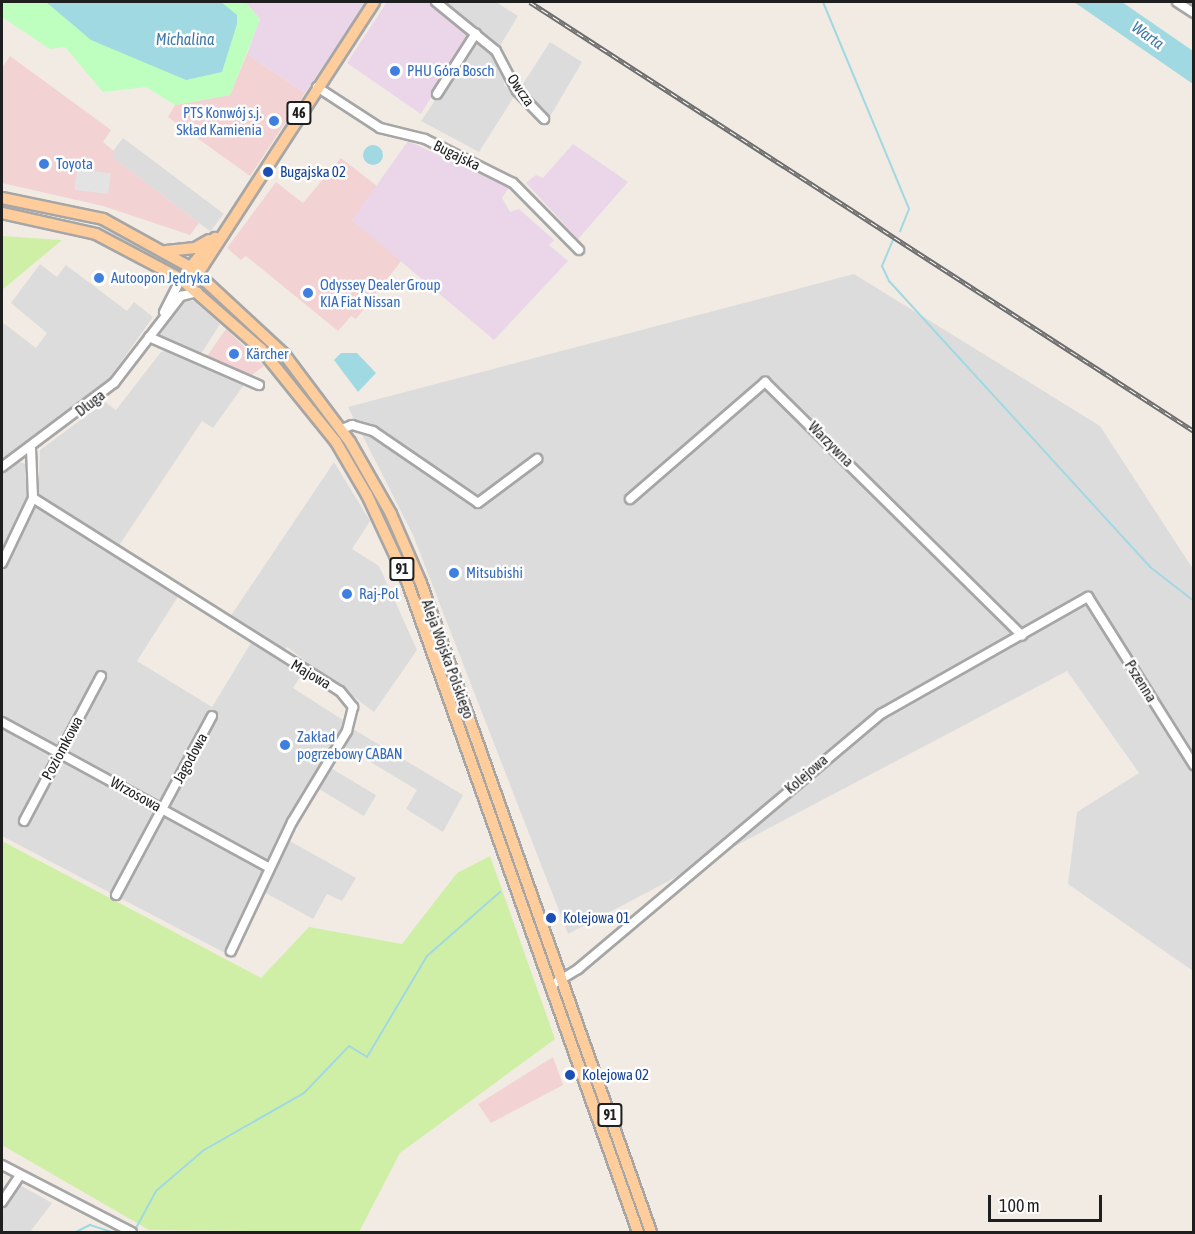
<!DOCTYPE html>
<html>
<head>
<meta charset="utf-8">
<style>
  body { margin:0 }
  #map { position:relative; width:1195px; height:1234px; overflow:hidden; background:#f1ebe4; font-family:"Asap Condensed",sans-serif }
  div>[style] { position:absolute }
  .residential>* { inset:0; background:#dddcdc; transform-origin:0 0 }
  .commercial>* { inset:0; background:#f3d2d3 }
  .industrial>* { inset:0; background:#ead6e8 }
  .grass>* { inset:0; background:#d0efa6 }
  .park>* { inset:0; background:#befebe }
  .parking>* { inset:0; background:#e3e3e3; transform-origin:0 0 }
  .water>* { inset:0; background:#a1d9e2 }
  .round { border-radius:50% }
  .stream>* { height:2px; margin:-1px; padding:0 1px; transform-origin:1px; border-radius:1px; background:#a1d9e2 }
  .roads { filter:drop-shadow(2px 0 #a6a6a6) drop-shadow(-2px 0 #a6a6a6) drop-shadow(0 2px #a6a6a6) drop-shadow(0 -2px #a6a6a6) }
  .minor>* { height:8px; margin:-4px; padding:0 4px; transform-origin:4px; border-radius:4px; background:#fff }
  .major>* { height:10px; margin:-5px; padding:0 5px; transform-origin:5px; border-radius:5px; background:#ffcc9b }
  .rail>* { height:4.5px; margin-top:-2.25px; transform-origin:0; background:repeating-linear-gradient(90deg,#fff 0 7px,#6d6d6d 0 14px); box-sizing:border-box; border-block:2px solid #6d6d6d }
  .dots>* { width:16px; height:16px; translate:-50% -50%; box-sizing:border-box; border:3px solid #fff; border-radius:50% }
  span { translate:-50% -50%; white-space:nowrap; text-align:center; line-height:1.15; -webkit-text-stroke:5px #fff; paint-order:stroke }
  .shield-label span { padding:2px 4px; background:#fff; border:2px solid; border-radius:4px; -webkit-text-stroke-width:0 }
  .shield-label { font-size:14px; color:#1f1f1f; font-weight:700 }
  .shop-label { font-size:15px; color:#366cbe }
  .left { translate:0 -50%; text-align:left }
  .right { translate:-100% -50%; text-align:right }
  .street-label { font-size:15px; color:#1f1f1f }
  .transit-label { font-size:15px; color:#164399 }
  .water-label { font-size:16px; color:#3d7aa7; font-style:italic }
  .frame { position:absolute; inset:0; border:3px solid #1f1f1f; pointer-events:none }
  .scale { position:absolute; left:988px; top:1195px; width:114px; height:27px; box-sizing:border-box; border:3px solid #1f1f1f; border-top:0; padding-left:8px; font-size:18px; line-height:21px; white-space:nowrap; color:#1f1f1f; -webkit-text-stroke:4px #fff; paint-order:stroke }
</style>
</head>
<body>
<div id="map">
  <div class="residential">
    <i style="clip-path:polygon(443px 2px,496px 2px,518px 16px,498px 49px)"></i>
    <i style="clip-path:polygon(477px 38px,492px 50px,506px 78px,504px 85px,515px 95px,479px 152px,421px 121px)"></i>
    <i style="clip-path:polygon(550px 42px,582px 62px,548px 120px,519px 90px)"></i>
    <i style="left:123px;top:138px;width:126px;height:22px;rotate:37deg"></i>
    <i style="clip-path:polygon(40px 264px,57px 277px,66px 265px,127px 311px,134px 302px,153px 317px,106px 383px,2px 461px,2px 322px,36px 348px,47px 333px,11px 303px)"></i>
    <i style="clip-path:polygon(854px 274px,1100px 426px,1193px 569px,1193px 971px,1068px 884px,1077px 812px,1139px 773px,1067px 671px,568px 934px,413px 535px,348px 407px)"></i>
    <i style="clip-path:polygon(185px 301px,194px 301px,220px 324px,199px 357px,159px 336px)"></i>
    <i style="clip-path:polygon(170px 349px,246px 382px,213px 428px,202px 421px,118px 547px,38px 494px,40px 450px,105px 402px,116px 410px,161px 352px)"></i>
    <i style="clip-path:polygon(20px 462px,27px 465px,29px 491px,2px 548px,2px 472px)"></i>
    <i style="clip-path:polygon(334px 462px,370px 521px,352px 549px,379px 566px,417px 650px,374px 712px,287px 647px,284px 650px,230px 617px)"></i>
    <i style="clip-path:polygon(35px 505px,179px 595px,137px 661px,212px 707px,251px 643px,302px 674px,293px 688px,346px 722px,280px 833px,225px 953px,2px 836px,2px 573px)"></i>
    <i style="clip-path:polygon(353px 729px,463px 795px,443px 832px,406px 809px,417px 790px,344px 746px)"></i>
    <i style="left:329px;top:767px;width:55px;height:24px;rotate:31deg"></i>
    <i style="clip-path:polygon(288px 840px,356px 878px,342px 901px,327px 894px,313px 919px,264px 892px)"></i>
    <i style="clip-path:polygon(18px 1184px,52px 1203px,30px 1232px,2px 1232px,2px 1208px)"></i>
  </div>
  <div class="commercial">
    <i style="clip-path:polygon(247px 54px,305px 93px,250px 176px,168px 117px,175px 105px,230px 95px)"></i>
    <i style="clip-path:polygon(10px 56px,111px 130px,103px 142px,115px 152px,112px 157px,199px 223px,190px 235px,103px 206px,2px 183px,2px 68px)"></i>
    <i style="clip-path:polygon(341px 158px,377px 186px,352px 220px,402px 260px,356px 319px,351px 316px,338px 331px,246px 256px,241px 260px,227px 248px,276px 182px,303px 203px)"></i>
    <i style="clip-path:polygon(226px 329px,264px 366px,249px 377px,205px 359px)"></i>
    <i style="clip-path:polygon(553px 1057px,563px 1085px,491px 1123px,478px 1104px)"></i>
  </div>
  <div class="industrial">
    <i style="clip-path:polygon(245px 2px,366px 2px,305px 93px,247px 54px,260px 19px)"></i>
    <i style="clip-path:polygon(387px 2px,429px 2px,470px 32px,421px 114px,347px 63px)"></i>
    <i style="clip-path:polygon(408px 141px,509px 187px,502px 198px,510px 212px,519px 209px,554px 240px,549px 245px,568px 261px,494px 340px,352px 220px)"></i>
    <i style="clip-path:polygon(573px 144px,628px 182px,578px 239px,526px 183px,536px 175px,543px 178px)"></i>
  </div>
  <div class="grass">
    <i style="clip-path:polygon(2px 236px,62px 240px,2px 290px)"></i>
    <i style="clip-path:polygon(211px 291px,277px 353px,324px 412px,208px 295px)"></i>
    <i style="clip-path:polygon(2px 841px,261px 978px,309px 927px,402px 944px,457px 873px,490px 856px,555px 1039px,400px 1153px,359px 1232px,149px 1230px,2px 1145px)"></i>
  </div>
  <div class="park">
    <i style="clip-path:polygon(2px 2px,245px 2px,260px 19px,230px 95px,175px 105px,146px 87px,103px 92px,65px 47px,50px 49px,2px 17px)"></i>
  </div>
  <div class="parking">
    <i style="left:77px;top:169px;width:34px;height:21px;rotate:7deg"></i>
  </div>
  <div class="water">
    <i style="clip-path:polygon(46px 2px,221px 2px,237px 15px,237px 24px,222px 72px,186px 80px,91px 40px)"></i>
    <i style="clip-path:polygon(1074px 2px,1122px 2px,1193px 51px,1193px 84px)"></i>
    <i class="round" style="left:363px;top:145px;width:20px;height:20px"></i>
    <i style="clip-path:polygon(341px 353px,357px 353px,376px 373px,358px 392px,334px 360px)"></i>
  </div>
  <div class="stream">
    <i style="left:823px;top:2px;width:224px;rotate:67.4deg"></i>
    <i style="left:909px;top:209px;width:24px;rotate:112deg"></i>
    <i style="left:893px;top:240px;width:28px;rotate:113deg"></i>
    <i style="left:882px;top:266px;width:17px;rotate:65deg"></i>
    <i style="left:889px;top:281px;width:387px;rotate:47.6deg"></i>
    <i style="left:1150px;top:567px;width:56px;rotate:37.7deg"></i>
    <i style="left:135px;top:1230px;width:44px;rotate:-61.7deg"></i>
    <i style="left:156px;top:1191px;width:63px;rotate:-40.5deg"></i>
    <i style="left:204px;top:1150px;width:115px;rotate:-29.7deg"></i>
    <i style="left:304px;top:1093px;width:65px;rotate:-46.2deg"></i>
    <i style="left:349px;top:1046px;width:21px;rotate:31deg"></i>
    <i style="left:367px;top:1057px;width:117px;rotate:-59.3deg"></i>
    <i style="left:427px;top:956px;width:97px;rotate:-41.2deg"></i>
    <i style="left:76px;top:1232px;width:16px;rotate:-27deg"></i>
    <i style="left:90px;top:1225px;width:23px;rotate:18deg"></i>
  </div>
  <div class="roads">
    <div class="minor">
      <i style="left:436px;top:2px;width:77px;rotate:39.2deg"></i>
      <i style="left:496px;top:51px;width:45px;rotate:62.3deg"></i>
      <i style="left:517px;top:91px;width:39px;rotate:46deg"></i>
      <i style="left:1177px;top:2px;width:20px;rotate:33deg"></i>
      <i style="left:317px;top:87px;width:75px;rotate:33.1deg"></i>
      <i style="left:380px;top:128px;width:46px;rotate:13.7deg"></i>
      <i style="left:425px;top:139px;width:98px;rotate:26.6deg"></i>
      <i style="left:513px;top:183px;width:94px;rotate:45.4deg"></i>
      <i style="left:437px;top:94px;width:72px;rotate:-57.4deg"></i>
      <i style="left:164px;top:312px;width:37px;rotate:-63deg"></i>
      <i style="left:149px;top:337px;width:120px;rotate:23.6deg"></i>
      <i style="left:342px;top:429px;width:11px;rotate:-22deg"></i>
      <i style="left:352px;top:425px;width:22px;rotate:16deg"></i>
      <i style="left:373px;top:431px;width:127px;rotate:34.4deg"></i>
      <i style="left:478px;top:503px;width:74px;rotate:-36.7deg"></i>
      <i style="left:2px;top:467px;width:140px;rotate:-36.9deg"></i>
      <i style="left:114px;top:383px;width:110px;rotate:-52.4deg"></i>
      <i style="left:181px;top:296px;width:17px;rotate:-13deg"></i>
      <i style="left:33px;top:498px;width:363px;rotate:32.2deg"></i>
      <i style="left:340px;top:691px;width:21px;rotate:51deg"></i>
      <i style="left:353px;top:707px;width:25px;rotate:104deg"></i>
      <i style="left:347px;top:731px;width:106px;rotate:121.1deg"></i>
      <i style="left:292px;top:822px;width:143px;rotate:115.3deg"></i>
      <i style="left:630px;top:499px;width:179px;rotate:-40.9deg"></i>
      <i style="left:765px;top:382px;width:361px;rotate:44.6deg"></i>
      <i style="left:2px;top:563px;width:72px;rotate:-64.5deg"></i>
      <i style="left:33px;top:498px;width:50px;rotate:-92.3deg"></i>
      <i style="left:2px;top:722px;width:305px;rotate:28.6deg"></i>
      <i style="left:24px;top:821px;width:164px;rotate:-62deg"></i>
      <i style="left:116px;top:895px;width:203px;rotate:-61.8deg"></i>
      <i style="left:550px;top:986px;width:33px;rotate:-31deg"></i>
      <i style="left:578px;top:969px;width:396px;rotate:-40.1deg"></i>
      <i style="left:881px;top:714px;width:238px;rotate:-29.5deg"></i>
      <i style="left:1088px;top:597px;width:199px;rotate:57.8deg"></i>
      <i style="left:2px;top:1165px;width:146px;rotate:27.3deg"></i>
      <i style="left:2px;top:1202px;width:32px;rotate:-56deg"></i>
    </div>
    <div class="major">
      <i style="left:2px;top:198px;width:103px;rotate:11.7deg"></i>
      <i style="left:103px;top:219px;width:99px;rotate:28.9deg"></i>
      <i style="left:190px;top:267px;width:128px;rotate:42.8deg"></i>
      <i style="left:284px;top:354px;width:110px;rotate:53.1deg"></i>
      <i style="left:350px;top:442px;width:83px;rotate:60.3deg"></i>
      <i style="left:391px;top:514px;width:75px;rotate:66.5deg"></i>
      <i style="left:421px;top:583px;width:689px;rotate:70.49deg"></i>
      <i style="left:2px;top:213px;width:96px;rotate:12.6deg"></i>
      <i style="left:96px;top:234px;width:96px;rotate:27.9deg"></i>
      <i style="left:181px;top:279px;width:106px;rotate:41.2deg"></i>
      <i style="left:261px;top:349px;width:119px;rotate:51.1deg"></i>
      <i style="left:336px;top:442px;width:61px;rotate:59.7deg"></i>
      <i style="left:367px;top:495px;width:95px;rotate:65.1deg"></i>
      <i style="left:407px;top:581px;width:691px;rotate:70.46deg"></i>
      <i style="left:166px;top:251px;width:29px;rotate:-6deg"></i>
      <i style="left:195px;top:248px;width:16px;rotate:-30deg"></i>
      <i style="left:186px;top:272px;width:45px;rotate:-49.5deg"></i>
      <i style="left:195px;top:278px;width:329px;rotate:-57deg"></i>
    </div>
  </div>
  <div class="rail">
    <i style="left:530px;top:2px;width:791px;rotate:32.87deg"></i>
  </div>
  <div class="dots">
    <i style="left:395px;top:71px;background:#3f7fe0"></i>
    <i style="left:274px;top:121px;background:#3f7fe0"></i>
    <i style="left:44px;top:164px;background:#3f7fe0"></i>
    <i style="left:268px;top:172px;background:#1a4fb4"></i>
    <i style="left:99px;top:278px;background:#3f7fe0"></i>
    <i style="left:308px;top:293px;background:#3f7fe0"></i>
    <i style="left:234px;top:354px;background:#3f7fe0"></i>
    <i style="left:454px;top:573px;background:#3f7fe0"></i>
    <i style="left:347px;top:594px;background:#3f7fe0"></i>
    <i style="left:285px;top:745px;background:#3f7fe0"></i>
    <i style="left:551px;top:918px;background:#1a4fb4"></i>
    <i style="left:570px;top:1075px;background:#1a4fb4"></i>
  </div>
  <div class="shield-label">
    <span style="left:299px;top:113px">46</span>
    <span style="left:402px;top:569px">91</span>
    <span style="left:610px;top:1115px">91</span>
  </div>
  <div class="shop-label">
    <span class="left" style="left:407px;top:71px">PHU Góra Bosch</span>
    <span class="right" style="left:262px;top:121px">PTS Konwój s.j.<br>Skład Kamienia</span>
    <span class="left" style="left:56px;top:164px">Toyota</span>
    <span class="left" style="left:111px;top:278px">Autoopon Jędryka</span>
    <span class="left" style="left:320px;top:293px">Odyssey Dealer Group<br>KIA Fiat Nissan</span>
    <span class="left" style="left:246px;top:354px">Kärcher</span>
    <span class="left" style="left:466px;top:573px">Mitsubishi</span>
    <span class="left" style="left:359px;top:594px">Raj-Pol</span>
    <span class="left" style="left:297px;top:745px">Zakład<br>pogrzebowy CABAN</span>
  </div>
  <div class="street-label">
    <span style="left:521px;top:90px;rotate:55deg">Owcza</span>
    <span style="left:457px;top:155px;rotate:26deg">Bugajska</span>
    <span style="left:90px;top:403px;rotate:-38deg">Długa</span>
    <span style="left:831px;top:444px;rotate:45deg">Warzywna</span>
    <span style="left:448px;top:659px;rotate:70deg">Aleja Wojska Polskiego</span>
    <span style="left:311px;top:674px;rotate:30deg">Majowa</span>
    <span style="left:1141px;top:681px;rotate:58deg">Pszenna</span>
    <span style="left:62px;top:748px;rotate:-62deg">Poziomkowa</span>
    <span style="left:190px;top:758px;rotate:-61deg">Jagodowa</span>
    <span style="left:806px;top:774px;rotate:-41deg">Kolejowa</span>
    <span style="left:136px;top:794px;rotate:29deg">Wrzosowa</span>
  </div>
  <div class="transit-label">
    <span class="left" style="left:280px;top:172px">Bugajska 02</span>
    <span class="left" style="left:563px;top:918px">Kolejowa 01</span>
    <span class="left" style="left:582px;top:1075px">Kolejowa 02</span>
  </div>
  <div class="water-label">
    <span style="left:1148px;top:35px;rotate:36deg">Warta</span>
    <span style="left:185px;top:39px">Michalina</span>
  </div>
  <div class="frame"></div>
  <div class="scale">100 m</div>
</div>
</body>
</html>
